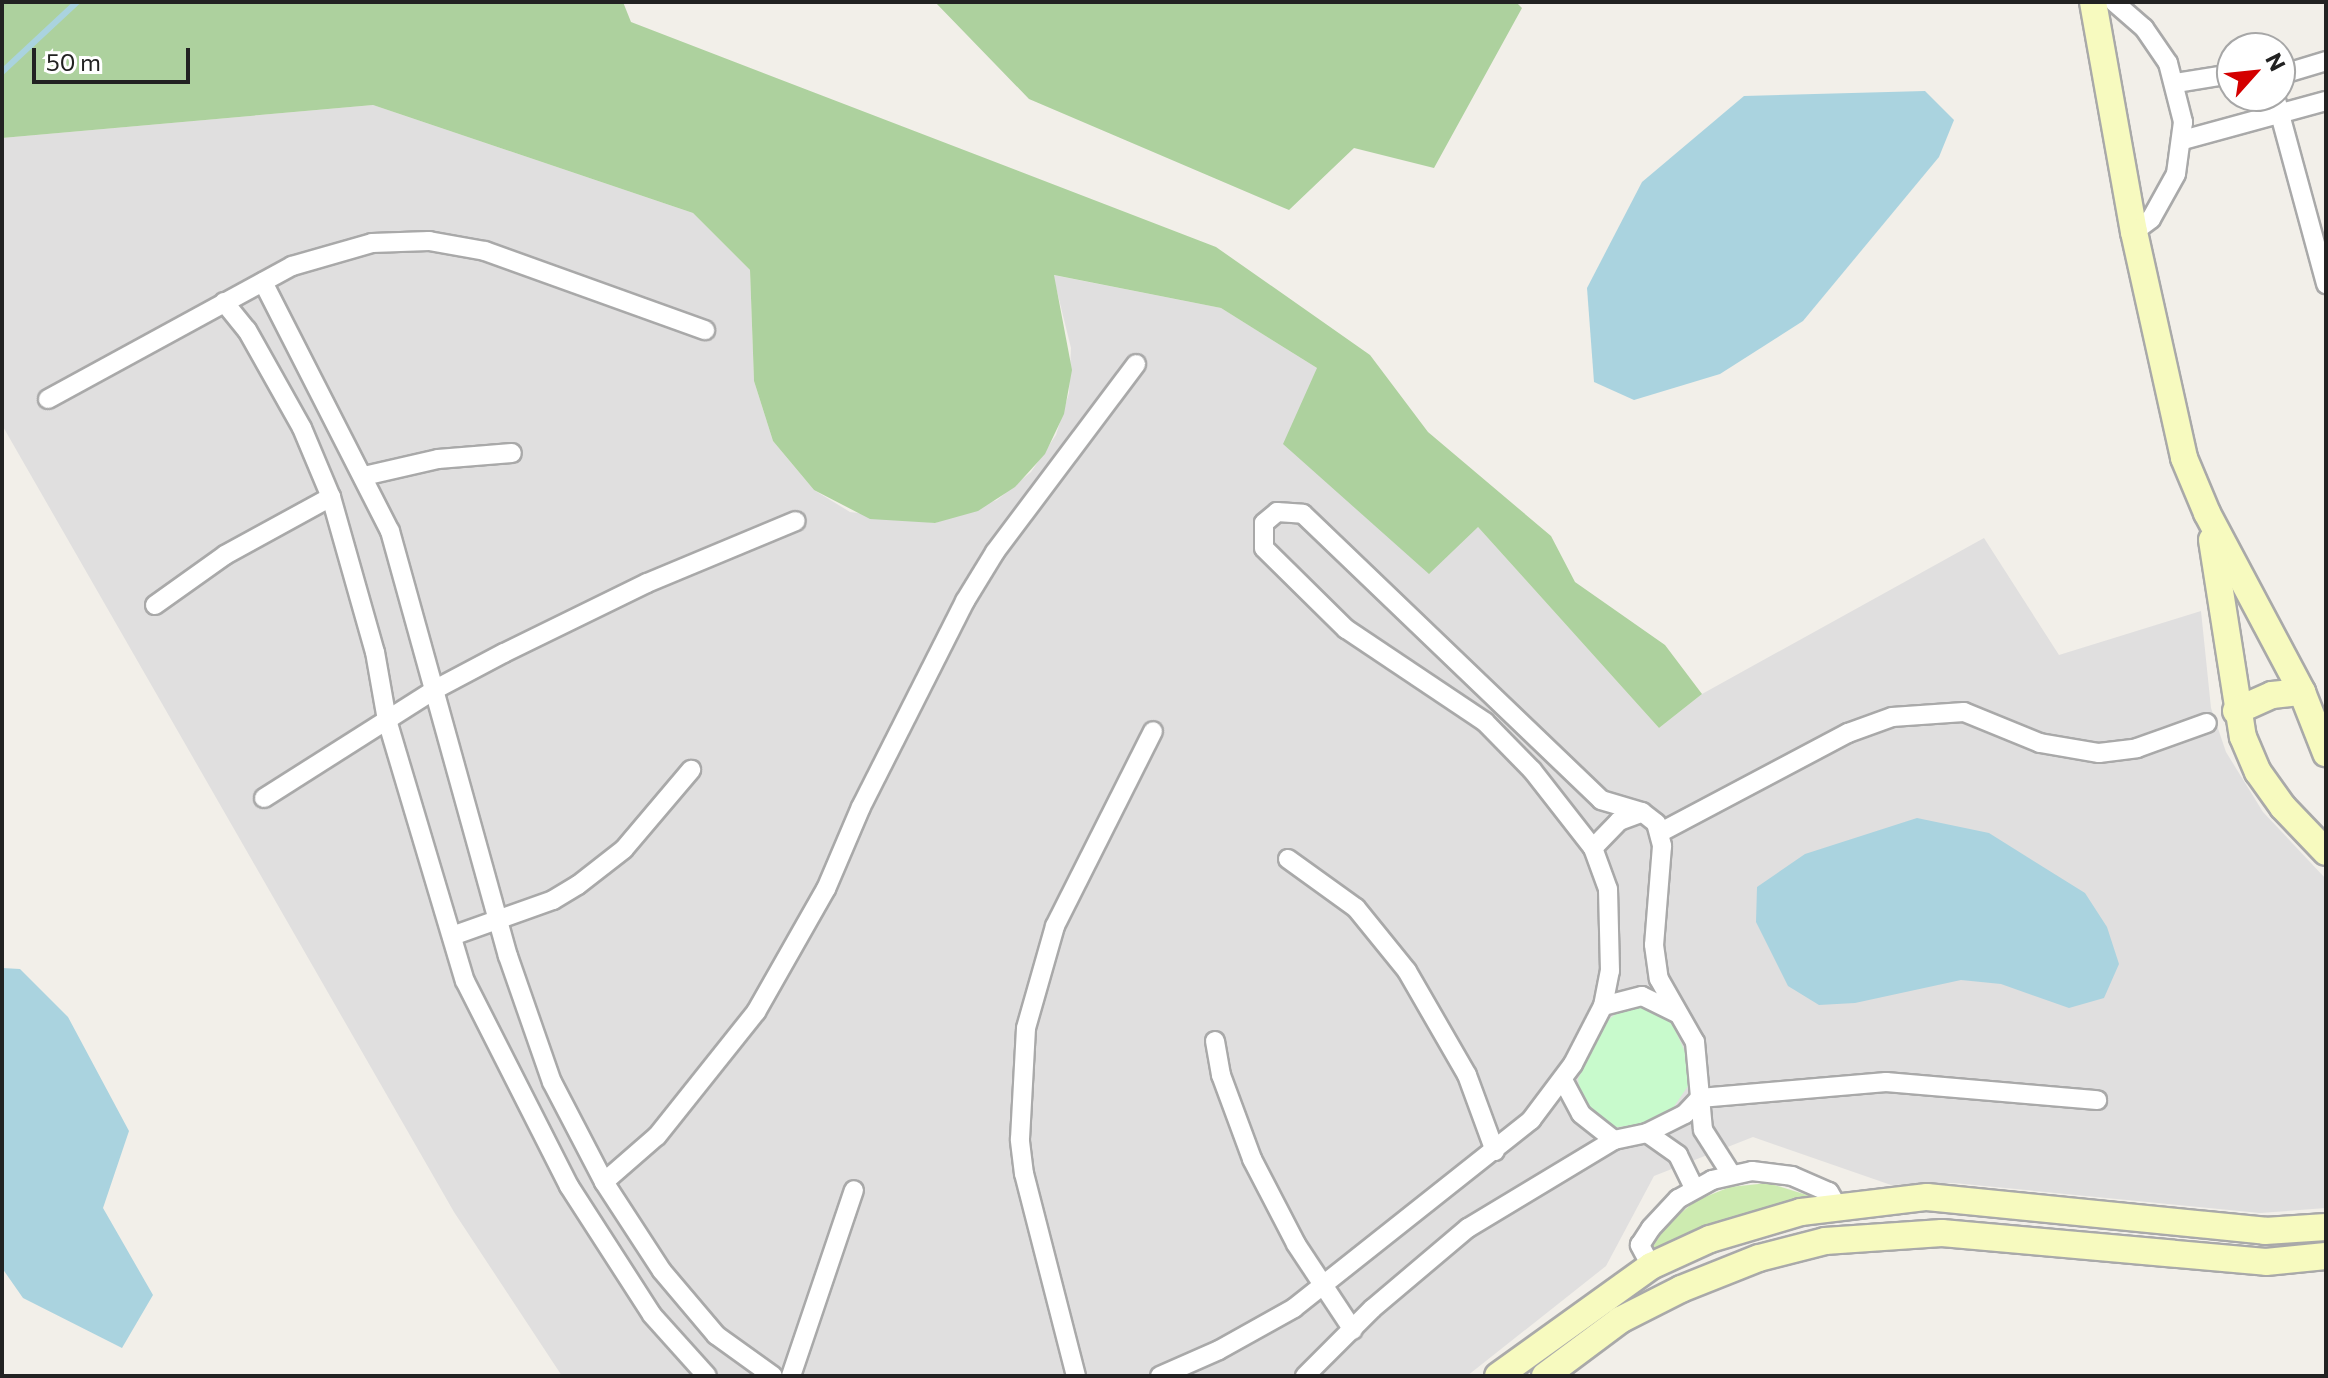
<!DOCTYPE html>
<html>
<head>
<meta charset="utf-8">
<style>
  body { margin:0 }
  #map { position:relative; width:2328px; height:1378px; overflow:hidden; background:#f2efe9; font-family:Commissioner,sans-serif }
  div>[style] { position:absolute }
  .residential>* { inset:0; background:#e0dfdf }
  .grass>* { inset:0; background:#cdebb0 }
  .forest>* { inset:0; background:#add19e }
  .park>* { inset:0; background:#c8facc }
  .water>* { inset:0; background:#aad3df }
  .stream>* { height:6px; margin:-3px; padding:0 3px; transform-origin:3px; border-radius:3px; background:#aad3df }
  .roads { filter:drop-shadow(2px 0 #a9a9a9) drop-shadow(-2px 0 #a9a9a9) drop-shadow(0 2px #a9a9a9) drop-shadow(0 -2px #a9a9a9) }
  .street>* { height:18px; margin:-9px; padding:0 9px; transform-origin:9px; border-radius:9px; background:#fff }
  .secondary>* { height:26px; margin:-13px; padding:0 13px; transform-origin:13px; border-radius:13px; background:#f7fabf }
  span { translate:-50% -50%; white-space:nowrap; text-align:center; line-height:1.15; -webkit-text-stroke:8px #fff; paint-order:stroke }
  .frame { position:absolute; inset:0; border:4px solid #222; pointer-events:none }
  .north { position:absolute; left:2216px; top:32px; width:80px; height:80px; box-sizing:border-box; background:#fff; border:2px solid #a7a7a7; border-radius:50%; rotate:63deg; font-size:22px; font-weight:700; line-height:32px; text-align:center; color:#222 }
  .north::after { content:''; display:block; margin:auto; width:28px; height:36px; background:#d40000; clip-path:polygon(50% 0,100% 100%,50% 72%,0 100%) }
  .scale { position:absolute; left:32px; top:48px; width:158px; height:36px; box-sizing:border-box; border:4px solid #222; border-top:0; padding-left:10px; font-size:24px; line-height:28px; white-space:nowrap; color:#222; -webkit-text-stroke:6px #fff; paint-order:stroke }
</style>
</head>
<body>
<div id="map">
  <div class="residential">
    <i style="clip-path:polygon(373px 105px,693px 213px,750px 270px,754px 381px,773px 441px,814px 490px,850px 512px,935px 523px,997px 500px,1031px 472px,1056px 435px,1069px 393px,1071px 348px,1053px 275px,1221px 308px,1317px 368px,1478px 527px,1659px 728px,1702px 694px,1984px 538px,2059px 655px,2201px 611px,2211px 708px,2226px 752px,2263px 812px,2326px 879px,2326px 1208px,2260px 1213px,1954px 1183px,1891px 1185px,1753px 1137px,1654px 1176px,1606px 1266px,1467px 1376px,562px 1376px,454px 1212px,2px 425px,2px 138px)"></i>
  </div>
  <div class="grass">
    <i style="clip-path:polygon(1768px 1183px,1823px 1200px,1646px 1258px,1666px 1226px,1695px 1201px,1730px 1187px)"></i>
  </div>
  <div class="forest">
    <i style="clip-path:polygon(2px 2px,623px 2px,631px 22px,1216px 247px,1370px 355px,1428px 432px,1551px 536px,1575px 582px,1665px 645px,1702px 694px,1659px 728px,1478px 527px,1429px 574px,1283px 444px,1317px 368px,1221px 308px,1054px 275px,1072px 370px,1064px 414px,1045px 454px,1015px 487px,978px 511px,935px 523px,870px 519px,814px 490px,773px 441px,754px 381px,750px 270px,693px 213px,373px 105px,2px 138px)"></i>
    <i style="clip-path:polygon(935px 2px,1516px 2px,1522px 8px,1434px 168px,1354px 148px,1289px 210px,1029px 99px)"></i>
  </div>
  <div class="park">
    <i style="clip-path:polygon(1642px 1006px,1672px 1023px,1685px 1052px,1688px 1086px,1671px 1111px,1643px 1124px,1610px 1128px,1581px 1100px,1578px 1079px,1607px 1021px,1622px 1009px)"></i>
  </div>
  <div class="water">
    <i style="clip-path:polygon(1925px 91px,1954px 120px,1939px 157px,1803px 321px,1720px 374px,1634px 400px,1594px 382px,1587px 288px,1642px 182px,1744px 96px)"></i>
    <i style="clip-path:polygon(1917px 818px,1989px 833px,2085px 893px,2107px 927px,2119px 964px,2104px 998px,2069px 1008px,2001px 984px,1961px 980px,1855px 1003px,1819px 1005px,1788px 986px,1756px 922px,1757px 887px,1805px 854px)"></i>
    <i style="clip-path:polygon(2px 968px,20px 969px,68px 1017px,129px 1131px,103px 1208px,153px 1295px,122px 1348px,23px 1298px,2px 1268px)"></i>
  </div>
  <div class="stream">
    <i style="left:2px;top:72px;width:103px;rotate:-43deg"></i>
  </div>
  <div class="roads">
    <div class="street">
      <i style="left:2114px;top:2px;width:40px;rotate:41deg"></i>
      <i style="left:2144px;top:28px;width:42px;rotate:55.6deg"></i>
      <i style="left:2168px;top:63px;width:61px;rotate:75.7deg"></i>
      <i style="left:2183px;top:122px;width:52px;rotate:97.7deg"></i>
      <i style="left:2176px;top:174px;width:51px;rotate:119.1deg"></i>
      <i style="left:2151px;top:219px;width:21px;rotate:143deg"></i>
      <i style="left:2280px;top:75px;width:48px;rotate:-16.9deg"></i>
      <i style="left:2176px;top:83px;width:57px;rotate:-9.1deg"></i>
      <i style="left:2275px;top:96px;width:195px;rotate:74.8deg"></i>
      <i style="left:2183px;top:140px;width:148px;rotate:-15.3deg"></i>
      <i style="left:263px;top:282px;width:280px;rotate:63deg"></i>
      <i style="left:390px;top:531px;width:441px;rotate:74.5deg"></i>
      <i style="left:508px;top:956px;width:133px;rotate:70.8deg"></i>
      <i style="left:552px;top:1082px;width:113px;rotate:62.5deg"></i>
      <i style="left:604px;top:1182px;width:106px;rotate:56.9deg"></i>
      <i style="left:662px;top:1271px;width:84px;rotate:49.8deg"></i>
      <i style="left:716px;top:1335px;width:70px;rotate:35.7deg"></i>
      <i style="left:224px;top:302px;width:36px;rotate:51deg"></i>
      <i style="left:247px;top:330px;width:112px;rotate:60.7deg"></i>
      <i style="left:302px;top:428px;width:75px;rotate:67.2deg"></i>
      <i style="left:331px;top:497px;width:161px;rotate:74.2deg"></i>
      <i style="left:375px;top:652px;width:69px;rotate:80deg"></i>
      <i style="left:387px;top:720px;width:272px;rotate:73.4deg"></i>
      <i style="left:465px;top:981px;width:230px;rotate:63.1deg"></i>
      <i style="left:569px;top:1186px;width:153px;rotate:57.2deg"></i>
      <i style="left:652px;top:1315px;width:82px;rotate:48deg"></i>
      <i style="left:48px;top:399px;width:278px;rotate:-28.6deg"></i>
      <i style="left:292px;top:266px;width:83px;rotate:-16deg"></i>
      <i style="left:372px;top:243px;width:57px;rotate:-2deg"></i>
      <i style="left:429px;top:241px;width:57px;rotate:10.1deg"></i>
      <i style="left:485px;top:251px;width:234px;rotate:19.8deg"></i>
      <i style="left:364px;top:476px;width:76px;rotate:-12.9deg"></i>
      <i style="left:438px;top:459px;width:74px;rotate:-4.6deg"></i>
      <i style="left:155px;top:605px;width:86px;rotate:-35.5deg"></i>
      <i style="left:225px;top:555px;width:121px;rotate:-28.7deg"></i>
      <i style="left:264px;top:798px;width:201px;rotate:-32.4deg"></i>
      <i style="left:434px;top:690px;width:79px;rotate:-27.9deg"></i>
      <i style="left:504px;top:653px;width:159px;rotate:-26.1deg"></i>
      <i style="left:647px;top:583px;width:161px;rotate:-22.6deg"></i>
      <i style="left:1661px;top:832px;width:212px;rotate:-27.9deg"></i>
      <i style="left:1848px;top:733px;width:47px;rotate:-20deg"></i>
      <i style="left:1892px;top:717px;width:72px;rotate:-4deg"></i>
      <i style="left:1964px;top:712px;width:82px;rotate:22.2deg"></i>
      <i style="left:2040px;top:743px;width:60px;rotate:9.6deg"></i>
      <i style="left:2099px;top:753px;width:38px;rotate:-7deg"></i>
      <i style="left:2137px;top:748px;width:74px;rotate:-19.7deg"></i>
      <i style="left:1593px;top:848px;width:37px;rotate:-46deg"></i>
      <i style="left:1619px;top:821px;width:23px;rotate:-20deg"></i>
      <i style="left:1288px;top:859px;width:84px;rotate:35.8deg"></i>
      <i style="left:1356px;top:908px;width:81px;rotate:51deg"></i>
      <i style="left:1407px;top:971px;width:120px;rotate:60deg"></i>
      <i style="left:1467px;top:1075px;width:81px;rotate:69.8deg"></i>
      <i style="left:452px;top:936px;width:107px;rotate:-19.6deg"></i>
      <i style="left:553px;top:900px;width:29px;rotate:-31deg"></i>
      <i style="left:578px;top:885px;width:58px;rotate:-38deg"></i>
      <i style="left:624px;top:849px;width:104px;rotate:-49.7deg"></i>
      <i style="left:1603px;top:1006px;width:40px;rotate:-14.4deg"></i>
      <i style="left:1642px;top:996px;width:39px;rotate:26deg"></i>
      <i style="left:1215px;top:1041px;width:35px;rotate:80deg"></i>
      <i style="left:1221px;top:1075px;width:90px;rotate:69.7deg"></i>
      <i style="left:1252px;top:1159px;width:96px;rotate:62.6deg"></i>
      <i style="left:1296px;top:1244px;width:103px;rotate:56.5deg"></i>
      <i style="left:1563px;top:1080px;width:38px;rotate:62deg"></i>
      <i style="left:1581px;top:1114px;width:42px;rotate:38.2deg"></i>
      <i style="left:1647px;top:1133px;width:38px;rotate:35deg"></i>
      <i style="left:1678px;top:1155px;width:37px;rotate:64deg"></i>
      <i style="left:604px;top:1182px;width:70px;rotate:-41deg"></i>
      <i style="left:657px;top:1136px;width:159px;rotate:-51.4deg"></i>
      <i style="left:756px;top:1012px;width:142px;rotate:-60.4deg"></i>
      <i style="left:826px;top:889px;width:89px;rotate:-66.9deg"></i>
      <i style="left:861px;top:807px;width:231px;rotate:-63.2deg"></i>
      <i style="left:965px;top:601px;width:57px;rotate:-58.5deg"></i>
      <i style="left:995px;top:552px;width:235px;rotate:-53.1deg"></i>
      <i style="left:1651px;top:1266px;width:24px;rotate:-118deg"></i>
      <i style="left:1640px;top:1245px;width:20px;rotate:-57deg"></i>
      <i style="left:1651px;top:1228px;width:40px;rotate:-47deg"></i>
      <i style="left:1678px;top:1199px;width:39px;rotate:-29deg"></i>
      <i style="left:1712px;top:1180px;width:41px;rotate:-12.7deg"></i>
      <i style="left:1752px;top:1171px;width:40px;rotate:7.1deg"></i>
      <i style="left:1792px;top:1176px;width:40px;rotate:23.4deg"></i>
      <i style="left:1829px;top:1192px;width:16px;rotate:60deg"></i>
      <i style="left:791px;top:1376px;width:196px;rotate:-71.3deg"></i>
      <i style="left:1076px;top:1376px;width:209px;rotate:-104.4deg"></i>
      <i style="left:1024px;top:1174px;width:35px;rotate:-97deg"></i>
      <i style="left:1020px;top:1139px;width:111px;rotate:-86.9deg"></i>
      <i style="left:1026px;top:1028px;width:106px;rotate:-74.1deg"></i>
      <i style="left:1055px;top:926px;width:218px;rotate:-63.3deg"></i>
      <i style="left:1160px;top:1376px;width:64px;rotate:-23.8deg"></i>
      <i style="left:1219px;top:1350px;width:86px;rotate:-29.2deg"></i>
      <i style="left:1294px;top:1308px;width:303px;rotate:-38.4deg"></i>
      <i style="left:1531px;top:1120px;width:70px;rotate:-53.1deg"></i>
      <i style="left:1573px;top:1064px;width:65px;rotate:-62.7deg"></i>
      <i style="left:1603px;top:1006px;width:36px;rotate:-79deg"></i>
      <i style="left:1610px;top:971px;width:82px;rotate:-91.4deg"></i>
      <i style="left:1608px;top:889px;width:44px;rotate:-110.1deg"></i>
      <i style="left:1593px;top:848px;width:99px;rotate:-128deg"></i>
      <i style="left:1532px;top:770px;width:67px;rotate:-134.4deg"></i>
      <i style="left:1485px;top:722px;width:167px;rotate:-146.2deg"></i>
      <i style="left:1346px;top:629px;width:115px;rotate:-135.4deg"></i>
      <i style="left:1264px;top:548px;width:25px;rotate:-90deg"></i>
      <i style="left:1264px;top:523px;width:17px;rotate:-40deg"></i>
      <i style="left:1277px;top:512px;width:26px;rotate:4deg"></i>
      <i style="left:1303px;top:514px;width:413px;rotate:43.8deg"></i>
      <i style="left:1601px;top:800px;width:43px;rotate:16.3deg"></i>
      <i style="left:1642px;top:812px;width:18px;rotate:38deg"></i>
      <i style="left:1656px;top:823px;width:24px;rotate:75deg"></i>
      <i style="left:1662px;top:846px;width:99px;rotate:94.6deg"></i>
      <i style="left:1654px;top:945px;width:34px;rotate:82deg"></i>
      <i style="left:1659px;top:979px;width:73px;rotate:60.3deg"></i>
      <i style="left:1695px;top:1042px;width:88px;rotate:84.8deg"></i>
      <i style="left:1703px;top:1130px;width:52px;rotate:57.5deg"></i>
      <i style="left:1305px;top:1376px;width:95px;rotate:-45deg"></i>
      <i style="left:1372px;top:1309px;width:126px;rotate:-40.2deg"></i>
      <i style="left:1468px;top:1228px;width:170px;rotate:-31.1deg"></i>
      <i style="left:1614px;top:1140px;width:34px;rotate:-12deg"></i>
      <i style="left:1647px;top:1133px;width:42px;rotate:-26.6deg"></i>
      <i style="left:1685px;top:1114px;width:22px;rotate:-47deg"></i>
      <i style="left:1700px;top:1098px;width:187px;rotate:-4.9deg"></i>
      <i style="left:1886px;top:1082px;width:212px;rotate:4.9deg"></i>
    </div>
    <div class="secondary">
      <i style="left:2093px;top:2px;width:234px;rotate:79.9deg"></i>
      <i style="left:2134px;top:232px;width:231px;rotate:77.5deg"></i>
      <i style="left:2184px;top:458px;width:60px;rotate:67.3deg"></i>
      <i style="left:2207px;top:513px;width:203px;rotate:62deg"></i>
      <i style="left:2302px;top:692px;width:66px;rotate:68.5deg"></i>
      <i style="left:2212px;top:540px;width:199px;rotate:81.1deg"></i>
      <i style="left:2243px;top:737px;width:38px;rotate:67deg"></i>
      <i style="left:2258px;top:772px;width:43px;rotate:54.5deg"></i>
      <i style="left:2283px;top:807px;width:62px;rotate:46.3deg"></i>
      <i style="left:2236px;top:711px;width:39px;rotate:-24deg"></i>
      <i style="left:2272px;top:695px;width:30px;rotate:-6deg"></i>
      <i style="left:1498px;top:1376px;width:188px;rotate:-35.7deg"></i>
      <i style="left:1651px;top:1266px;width:65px;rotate:-24.6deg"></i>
      <i style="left:1710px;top:1239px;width:95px;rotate:-16.5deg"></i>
      <i style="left:1801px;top:1212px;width:127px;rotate:-6.8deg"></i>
      <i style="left:1927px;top:1197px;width:340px;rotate:5.7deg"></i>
      <i style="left:2265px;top:1231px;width:61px;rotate:-3.8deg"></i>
      <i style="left:1545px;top:1376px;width:94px;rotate:-36.7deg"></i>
      <i style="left:1620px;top:1320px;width:68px;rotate:-26.9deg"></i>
      <i style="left:1681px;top:1289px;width:84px;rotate:-21.7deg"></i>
      <i style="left:1759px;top:1258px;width:68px;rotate:-14.4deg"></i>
      <i style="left:1825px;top:1241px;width:117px;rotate:-3.9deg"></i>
      <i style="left:1942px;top:1233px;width:325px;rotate:5.1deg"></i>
      <i style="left:2266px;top:1262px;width:60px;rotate:-5.7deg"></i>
    </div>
  </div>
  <div class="frame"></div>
  <div class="north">N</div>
  <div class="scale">50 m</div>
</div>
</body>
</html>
